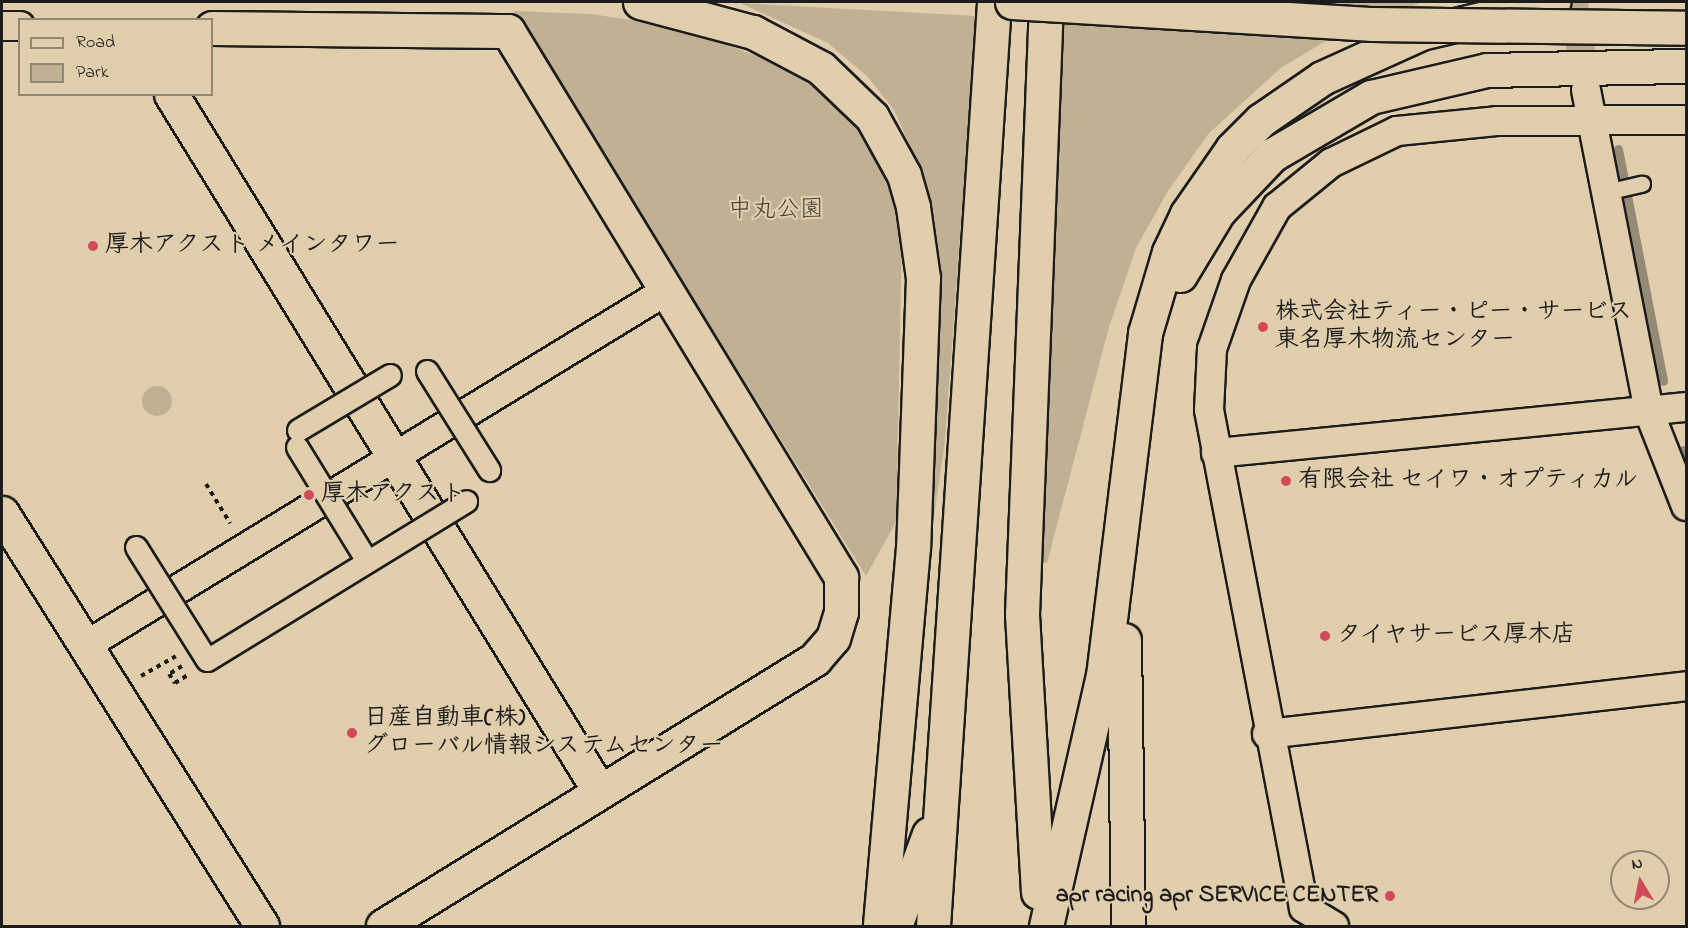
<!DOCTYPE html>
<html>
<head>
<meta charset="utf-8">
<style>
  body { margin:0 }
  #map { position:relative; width:1688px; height:928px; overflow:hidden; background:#e0ceac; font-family:"Indie Flower","Klee One",sans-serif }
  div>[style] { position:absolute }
  .green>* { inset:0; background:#c0b194 }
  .round { border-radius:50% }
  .stream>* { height:9px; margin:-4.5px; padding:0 4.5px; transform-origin:4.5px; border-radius:4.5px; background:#958a75 }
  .minor-tunnel>* { height:28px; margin-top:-14px; transform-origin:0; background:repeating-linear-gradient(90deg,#b9aa8f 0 28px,transparent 0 42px) }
  .path>* { height:4px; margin-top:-2px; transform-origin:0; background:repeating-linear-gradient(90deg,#1c1c1c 0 4.5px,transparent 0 9px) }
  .roads { filter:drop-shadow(2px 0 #1c1c1c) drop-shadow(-2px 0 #1c1c1c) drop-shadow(0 2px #1c1c1c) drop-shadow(0 -2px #1c1c1c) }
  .service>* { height:15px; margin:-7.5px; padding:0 7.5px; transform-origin:7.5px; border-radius:7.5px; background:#e0ceac }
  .minor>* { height:28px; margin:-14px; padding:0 14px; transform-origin:14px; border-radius:14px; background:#e0ceac }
  .tertiary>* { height:33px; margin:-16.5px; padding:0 16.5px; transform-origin:16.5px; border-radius:16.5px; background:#e0ceac }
  .motorway>* { height:33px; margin:-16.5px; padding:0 16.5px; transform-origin:16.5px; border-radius:16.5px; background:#e0ceac }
  .path-bridge>* { height:4px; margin-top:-2px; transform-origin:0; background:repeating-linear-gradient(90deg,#1c1c1c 0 4.5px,transparent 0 9px) }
  .bridges { filter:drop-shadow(2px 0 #1c1c1c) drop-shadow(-2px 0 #1c1c1c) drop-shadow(0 2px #1c1c1c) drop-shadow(0 -2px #1c1c1c) }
  .pedestrian-bridge>* { height:21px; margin:-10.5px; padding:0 10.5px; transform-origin:10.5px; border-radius:10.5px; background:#e0ceac }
  .motorway-bridge>* { height:33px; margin:-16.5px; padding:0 16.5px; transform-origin:16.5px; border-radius:16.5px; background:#e0ceac }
  .dots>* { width:16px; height:16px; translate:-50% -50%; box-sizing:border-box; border:3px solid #e0ceac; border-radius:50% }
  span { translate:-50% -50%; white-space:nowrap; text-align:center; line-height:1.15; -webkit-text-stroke:4.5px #e0ceac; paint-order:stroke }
  .park-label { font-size:24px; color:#45413a }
  .poi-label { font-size:24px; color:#1c1c1c; font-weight:700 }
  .left { translate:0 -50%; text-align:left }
  .right { translate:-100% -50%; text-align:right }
  .frame { position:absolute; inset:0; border:3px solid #1c1c1c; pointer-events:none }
  .legend { position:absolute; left:18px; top:18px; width:195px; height:78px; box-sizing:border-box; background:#e0ceac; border:2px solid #928772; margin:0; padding:8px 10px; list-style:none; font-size:18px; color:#1c1c1c }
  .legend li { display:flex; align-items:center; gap:12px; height:30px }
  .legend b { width:30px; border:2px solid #928772 }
  .north { position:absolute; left:1610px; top:850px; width:60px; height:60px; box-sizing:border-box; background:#e0ceac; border:2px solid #928772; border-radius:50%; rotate:350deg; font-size:16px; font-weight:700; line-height:24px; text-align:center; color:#1c1c1c }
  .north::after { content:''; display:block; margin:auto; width:21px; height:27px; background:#d1495b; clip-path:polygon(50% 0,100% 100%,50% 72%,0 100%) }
</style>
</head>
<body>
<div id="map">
  <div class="green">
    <i style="clip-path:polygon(1060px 2px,1422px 2px,1326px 41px,1282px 67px,1209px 133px,1168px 191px,1136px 248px,1109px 327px,1047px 563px,1039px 562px)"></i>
    <i style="clip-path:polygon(740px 3px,976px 16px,945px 441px,930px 544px,925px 188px,913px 152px,894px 110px,867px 76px,828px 43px)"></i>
    <i style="clip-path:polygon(514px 11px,591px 14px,684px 28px,777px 64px,839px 101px,883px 158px,902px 234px,896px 522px,866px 576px)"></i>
    <i class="round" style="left:142px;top:386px;width:30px;height:30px"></i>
  </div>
  <div class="stream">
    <i style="left:1618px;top:149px;width:236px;rotate:79deg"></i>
    <i style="left:1682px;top:450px;width:10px;rotate:66deg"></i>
  </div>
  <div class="minor-tunnel">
    <i style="left:1574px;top:2px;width:88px;rotate:82.1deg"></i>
  </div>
  <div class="path">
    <i style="left:206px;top:484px;width:46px;rotate:58.4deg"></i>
    <i style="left:141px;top:676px;width:40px;rotate:-29.7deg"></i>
  </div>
  <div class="roads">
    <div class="service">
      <i style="left:1606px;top:192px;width:37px;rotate:-13deg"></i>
    </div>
    <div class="minor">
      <i style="left:2px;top:26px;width:18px"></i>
      <i style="left:1586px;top:90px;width:328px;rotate:78.9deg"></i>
      <i style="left:1649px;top:412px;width:101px;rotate:68.5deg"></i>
      <i style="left:1216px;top:453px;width:472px;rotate:-5.6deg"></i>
      <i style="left:85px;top:646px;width:681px;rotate:-31.43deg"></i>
      <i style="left:1267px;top:734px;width:422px;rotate:-6.5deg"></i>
      <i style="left:1334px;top:926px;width:35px;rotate:-149deg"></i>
      <i style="left:1304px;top:908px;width:507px;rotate:-100.8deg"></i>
      <i style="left:1209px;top:410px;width:61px;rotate:-87.2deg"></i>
      <i style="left:1212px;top:349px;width:73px;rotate:-70.8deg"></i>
      <i style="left:1236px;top:280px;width:84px;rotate:-60.7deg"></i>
      <i style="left:1277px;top:207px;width:70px;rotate:-39.2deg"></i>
      <i style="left:1331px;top:163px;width:73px;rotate:-25.9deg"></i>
      <i style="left:1397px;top:131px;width:100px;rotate:-5.7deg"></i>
      <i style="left:1497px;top:121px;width:189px;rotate:-0.3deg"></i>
    </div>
    <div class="tertiary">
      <i style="left:212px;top:28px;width:296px;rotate:0.6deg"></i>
      <i style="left:508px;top:31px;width:640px;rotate:58.62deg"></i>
      <i style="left:841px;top:577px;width:35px;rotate:90deg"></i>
      <i style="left:841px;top:612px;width:27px;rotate:107deg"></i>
      <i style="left:833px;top:638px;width:28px;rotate:131deg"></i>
      <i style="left:815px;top:659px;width:508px;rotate:148.28deg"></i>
      <i style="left:171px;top:94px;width:819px;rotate:58.42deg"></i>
      <i style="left:2px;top:513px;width:488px;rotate:57.8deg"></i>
    </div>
    <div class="motorway">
      <i style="left:640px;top:2px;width:117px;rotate:14.9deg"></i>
      <i style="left:753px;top:32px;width:77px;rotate:27.9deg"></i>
      <i style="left:821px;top:68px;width:71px;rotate:43.9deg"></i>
      <i style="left:872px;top:117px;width:66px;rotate:61.1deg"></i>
      <i style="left:904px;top:175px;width:33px;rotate:74deg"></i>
      <i style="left:913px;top:207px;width:72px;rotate:82deg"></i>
      <i style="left:923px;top:278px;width:269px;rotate:92.1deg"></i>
      <i style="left:913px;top:547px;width:380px;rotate:95deg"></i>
      <i style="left:1180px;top:275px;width:74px;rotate:-58.9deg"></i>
      <i style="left:1218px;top:212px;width:79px;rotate:-46.5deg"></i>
      <i style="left:1272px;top:155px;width:115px;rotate:-30.4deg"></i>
      <i style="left:1371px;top:97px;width:119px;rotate:-13.1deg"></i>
      <i style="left:1487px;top:70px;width:199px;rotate:-1.2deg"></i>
      <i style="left:1124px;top:640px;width:286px;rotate:89.2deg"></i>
      <i style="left:1038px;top:892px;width:278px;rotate:-93.3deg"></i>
      <i style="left:1022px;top:614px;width:612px;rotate:-87.75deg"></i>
      <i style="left:895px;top:926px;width:98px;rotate:-69.7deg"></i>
      <i style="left:933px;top:926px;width:926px;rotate:-86.22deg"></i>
      <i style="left:1046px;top:926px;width:256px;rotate:-77.2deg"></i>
      <i style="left:1103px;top:676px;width:346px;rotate:-83deg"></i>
      <i style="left:1145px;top:333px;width:84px;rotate:-73.5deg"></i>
      <i style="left:1169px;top:252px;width:42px;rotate:-64.7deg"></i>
      <i style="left:1187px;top:214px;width:79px;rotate:-55.3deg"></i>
      <i style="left:1232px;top:149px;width:41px;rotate:-45deg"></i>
      <i style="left:1261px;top:120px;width:74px;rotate:-34.5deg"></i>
      <i style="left:1322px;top:78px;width:109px;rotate:-24.4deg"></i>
      <i style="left:1421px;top:33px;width:136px;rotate:-13.2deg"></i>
    </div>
  </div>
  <div class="path-bridge">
    <i style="left:182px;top:666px;width:15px;rotate:148deg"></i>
    <i style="left:169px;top:674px;width:11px;rotate:56deg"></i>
    <i style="left:175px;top:683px;width:15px;rotate:-32deg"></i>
  </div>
  <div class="bridges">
    <div class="pedestrian-bridge">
      <i style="left:427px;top:371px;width:117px;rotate:57.9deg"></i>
      <i style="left:298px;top:430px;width:107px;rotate:-30.9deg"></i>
      <i style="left:297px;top:447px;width:134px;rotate:58.4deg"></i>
      <i style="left:136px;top:547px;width:133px;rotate:57.9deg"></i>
      <i style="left:207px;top:660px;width:304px;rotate:-31.5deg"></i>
    </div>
    <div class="motorway-bridge">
      <i style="left:1012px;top:2px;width:362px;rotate:3.5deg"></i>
      <i style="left:1373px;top:24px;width:313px;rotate:0.7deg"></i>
    </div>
  </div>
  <div class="dots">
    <i style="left:93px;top:246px;background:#d1495b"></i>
    <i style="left:1263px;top:327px;background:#d1495b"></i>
    <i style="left:1286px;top:481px;background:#d1495b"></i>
    <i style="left:309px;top:495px;background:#d1495b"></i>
    <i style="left:1325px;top:636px;background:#d1495b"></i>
    <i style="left:352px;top:733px;background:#d1495b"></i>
    <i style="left:1390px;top:896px;background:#d1495b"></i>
  </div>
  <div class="park-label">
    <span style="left:776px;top:211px">中丸公園</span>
  </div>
  <div class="poi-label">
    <span class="left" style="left:105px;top:246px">厚木アクスト メインタワー</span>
    <span class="left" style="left:1275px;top:327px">株式会社ティー・ピー・サービス<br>東名厚木物流センター</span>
    <span class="left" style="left:1298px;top:481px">有限会社 セイワ・オプティカル</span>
    <span class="left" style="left:321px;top:495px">厚木アクスト</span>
    <span class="left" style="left:1337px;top:636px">タイヤサービス厚木店</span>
    <span class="left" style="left:364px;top:733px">日産自動車(株)<br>グローバル情報システムセンター</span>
    <span class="right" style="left:1378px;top:896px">apr racing apr SERVICE CENTER</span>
  </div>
  <div class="frame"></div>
  <ul class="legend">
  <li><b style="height:8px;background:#e0ceac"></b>Road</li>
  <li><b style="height:16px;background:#c0b194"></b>Park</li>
  </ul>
  <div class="north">N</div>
</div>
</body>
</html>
